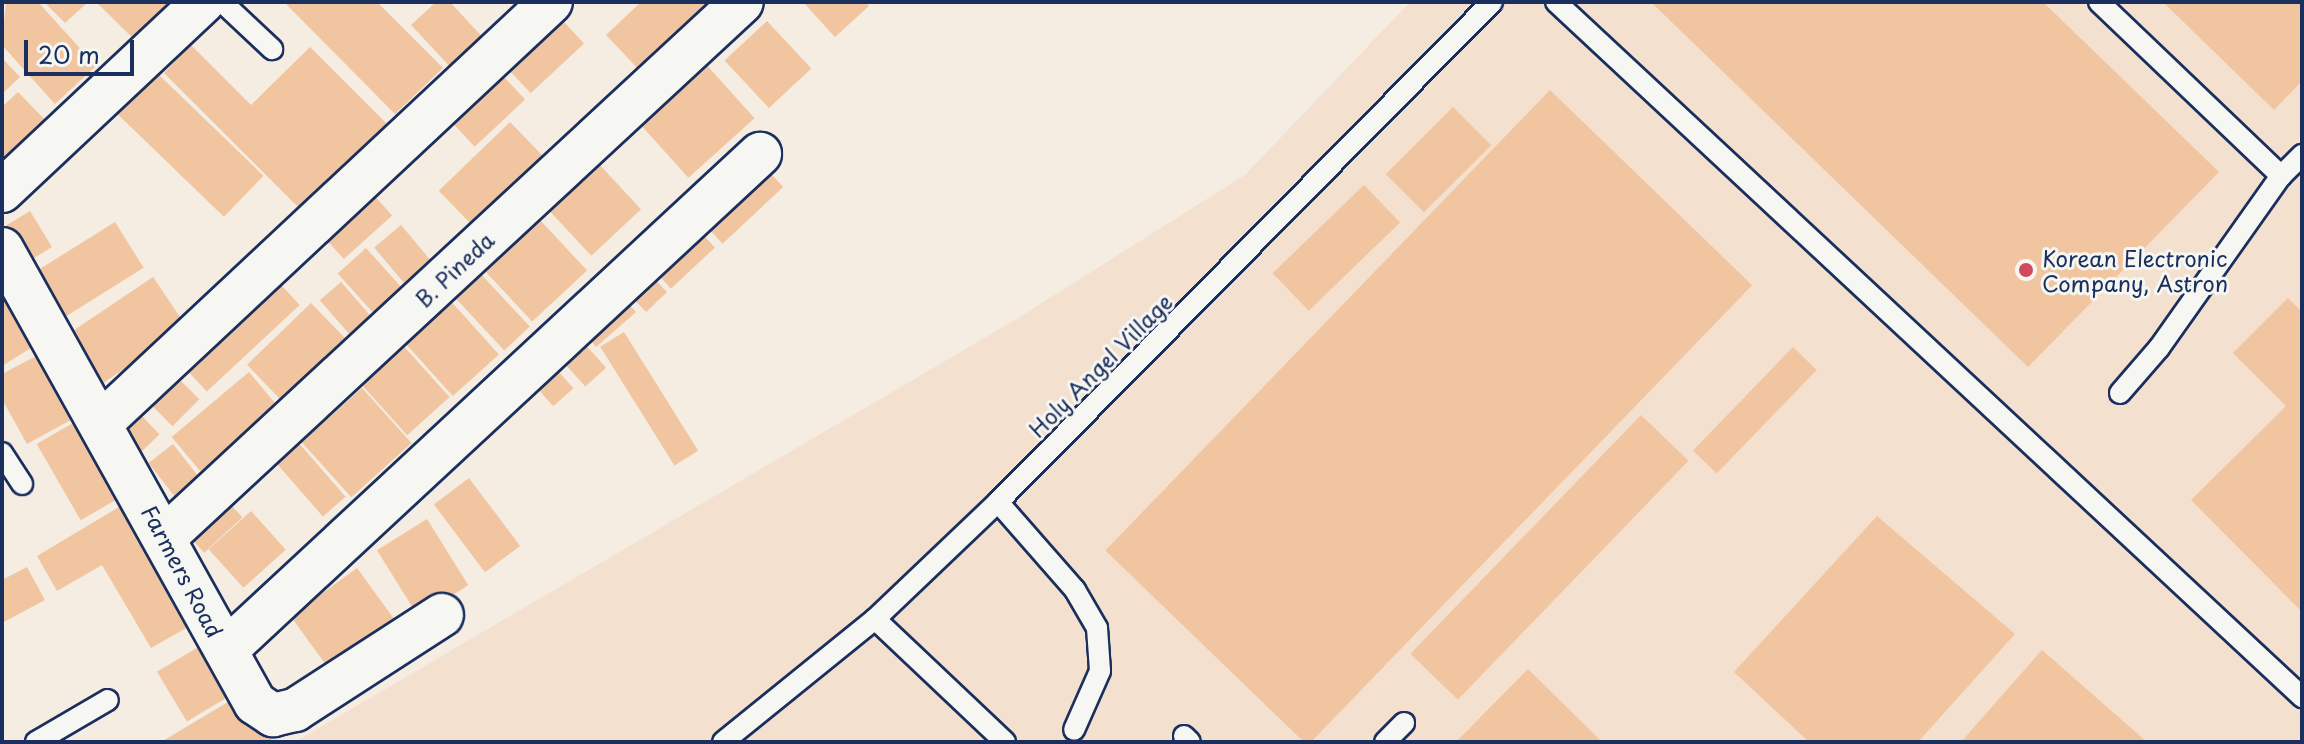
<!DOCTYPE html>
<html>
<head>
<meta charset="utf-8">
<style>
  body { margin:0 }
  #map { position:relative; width:2304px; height:744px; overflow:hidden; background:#f5ece2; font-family:"Playpen Sans",sans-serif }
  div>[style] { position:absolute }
  .built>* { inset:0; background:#f4e0ce }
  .building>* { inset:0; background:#f1c5a0; transform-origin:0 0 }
  .roads { filter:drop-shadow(2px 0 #1b2f5e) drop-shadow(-2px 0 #1b2f5e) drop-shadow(0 2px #1b2f5e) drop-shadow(0 -2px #1b2f5e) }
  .lane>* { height:20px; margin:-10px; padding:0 10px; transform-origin:10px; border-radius:10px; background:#f6f6f2 }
  .street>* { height:42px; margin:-21px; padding:0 21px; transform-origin:21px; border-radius:21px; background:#f6f6f2 }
  .dots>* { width:22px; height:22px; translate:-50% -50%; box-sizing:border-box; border:4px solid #f6f6f2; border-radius:50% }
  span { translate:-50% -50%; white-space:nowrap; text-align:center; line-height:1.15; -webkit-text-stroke:6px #f6f6f2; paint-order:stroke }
  .poi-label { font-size:22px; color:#1b2f5e }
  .left { translate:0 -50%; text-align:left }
  .street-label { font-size:22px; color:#1b2f5e }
  .frame { position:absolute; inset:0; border:4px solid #1b2f5e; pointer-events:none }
  .scale { position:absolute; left:24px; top:40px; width:110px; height:36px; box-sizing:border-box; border:4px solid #1b2f5e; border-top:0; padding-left:10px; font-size:24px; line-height:28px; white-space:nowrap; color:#1b2f5e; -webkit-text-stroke:6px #f6f6f2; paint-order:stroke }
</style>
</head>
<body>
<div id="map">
  <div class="built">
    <i style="clip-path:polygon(1410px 2px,2302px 2px,2302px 742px,295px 742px,1010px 323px,1245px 175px)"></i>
  </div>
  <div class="building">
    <i style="clip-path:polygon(6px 2px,38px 2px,96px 66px,55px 104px,2px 45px)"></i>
    <i style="clip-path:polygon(44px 2px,88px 2px,65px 23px)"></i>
    <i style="clip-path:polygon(96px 2px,165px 2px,175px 11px,140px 45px)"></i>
    <i style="clip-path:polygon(284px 2px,377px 2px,443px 68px,395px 114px)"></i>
    <i style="clip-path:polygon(436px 2px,450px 2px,487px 42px,455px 72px,411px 25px)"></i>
    <i style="clip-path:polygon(641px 2px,720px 2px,643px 74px,606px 35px)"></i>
    <i style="clip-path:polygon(803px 2px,866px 2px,869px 6px,835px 37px)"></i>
    <i style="clip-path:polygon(1651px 2px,2043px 2px,2219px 172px,2028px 367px)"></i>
    <i style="clip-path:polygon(2163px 2px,2302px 2px,2302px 81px,2274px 110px)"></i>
    <i style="left:550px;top:7px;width:50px;height:73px;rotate:47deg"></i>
    <i style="left:767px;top:21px;width:65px;height:58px;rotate:47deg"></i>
    <i style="clip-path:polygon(191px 45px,251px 105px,310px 47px,388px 125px,302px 211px,164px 73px)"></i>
    <i style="clip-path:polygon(2px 58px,20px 77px,2px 94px)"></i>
    <i style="left:703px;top:61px;width:77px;height:89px;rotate:48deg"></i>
    <i style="left:491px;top:63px;width:50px;height:69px;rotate:47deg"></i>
    <i style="left:157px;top:73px;width:148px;height:57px;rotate:44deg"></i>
    <i style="left:1550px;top:90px;width:281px;height:640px;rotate:44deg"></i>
    <i style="clip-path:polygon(18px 92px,52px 127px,2px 175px,2px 107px)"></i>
    <i style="left:1453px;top:107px;width:54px;height:95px;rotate:45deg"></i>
    <i style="left:510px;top:122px;width:54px;height:99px;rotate:46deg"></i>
    <i style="left:758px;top:160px;width:37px;height:83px;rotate:47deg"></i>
    <i style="left:596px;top:161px;width:66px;height:68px;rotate:47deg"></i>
    <i style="left:362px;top:182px;width:45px;height:65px;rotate:48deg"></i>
    <i style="left:1364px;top:185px;width:52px;height:127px;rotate:46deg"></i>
    <i style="clip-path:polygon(30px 211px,52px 247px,19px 267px,2px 228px)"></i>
    <i style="left:540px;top:220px;width:69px;height:75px;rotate:47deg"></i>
    <i style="left:115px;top:222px;width:54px;height:106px;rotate:58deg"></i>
    <i style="left:691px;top:222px;width:35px;height:60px;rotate:47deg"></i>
    <i style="left:401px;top:225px;width:54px;height:35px;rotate:50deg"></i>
    <i style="left:366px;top:248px;width:62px;height:38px;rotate:48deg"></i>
    <i style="left:642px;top:266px;width:36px;height:29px;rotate:46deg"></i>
    <i style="left:478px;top:271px;width:76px;height:35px;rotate:47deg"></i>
    <i style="left:269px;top:272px;width:45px;height:127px;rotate:47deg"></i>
    <i style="left:153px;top:277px;width:60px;height:107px;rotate:56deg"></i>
    <i style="clip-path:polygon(2px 282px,39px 343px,2px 366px)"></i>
    <i style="left:341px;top:282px;width:52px;height:28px;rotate:49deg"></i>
    <i style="clip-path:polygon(615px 289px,636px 312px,596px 347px,580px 325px)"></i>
    <i style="left:448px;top:298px;width:76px;height:62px;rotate:48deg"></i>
    <i style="clip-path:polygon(2288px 298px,2302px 312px,2302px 612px,2191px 500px,2286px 406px,2233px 353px)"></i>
    <i style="left:311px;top:303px;width:58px;height:89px;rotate:46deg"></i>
    <i style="left:574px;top:332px;width:48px;height:28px;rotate:48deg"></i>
    <i style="left:624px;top:332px;width:140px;height:28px;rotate:58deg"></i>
    <i style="left:400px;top:342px;width:74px;height:57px;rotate:48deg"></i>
    <i style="left:1793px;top:347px;width:33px;height:144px;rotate:44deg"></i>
    <i style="clip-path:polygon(42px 353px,78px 416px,27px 444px,2px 399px,2px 374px)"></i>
    <i style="left:548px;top:360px;width:38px;height:27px;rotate:48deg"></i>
    <i style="left:249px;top:372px;width:48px;height:101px;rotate:50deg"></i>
    <i style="left:176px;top:376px;width:33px;height:38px;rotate:45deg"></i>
    <i style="left:362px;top:388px;width:74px;height:81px;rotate:48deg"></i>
    <i style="left:140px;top:414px;width:28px;height:30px;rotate:46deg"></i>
    <i style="left:1641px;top:415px;width:66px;height:332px;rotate:44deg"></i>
    <i style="left:80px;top:419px;width:88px;height:50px;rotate:60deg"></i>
    <i style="left:297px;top:441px;width:74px;height:30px;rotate:49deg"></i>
    <i style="left:173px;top:444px;width:57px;height:31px;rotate:52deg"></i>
    <i style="left:469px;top:478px;width:85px;height:44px;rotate:53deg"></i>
    <i style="clip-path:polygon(134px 498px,204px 618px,151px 648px,102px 565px,57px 591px,37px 556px)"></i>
    <i style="left:228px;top:502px;width:21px;height:52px;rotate:47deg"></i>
    <i style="left:251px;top:511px;width:52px;height:57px;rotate:48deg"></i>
    <i style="clip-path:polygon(1877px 516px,2015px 634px,1918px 742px,1809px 742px,1734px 672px)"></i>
    <i style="left:427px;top:519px;width:78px;height:59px;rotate:58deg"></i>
    <i style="clip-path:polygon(27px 567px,45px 600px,2px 623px,2px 580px)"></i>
    <i style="left:357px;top:568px;width:77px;height:82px;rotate:54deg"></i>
    <i style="left:205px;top:643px;width:58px;height:56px;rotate:59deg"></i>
    <i style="clip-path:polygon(2042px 650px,2147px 742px,1961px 742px)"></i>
    <i style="clip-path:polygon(1528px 669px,1602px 742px,1456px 742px)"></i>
    <i style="clip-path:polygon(243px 693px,273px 742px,161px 742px)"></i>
  </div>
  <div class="roads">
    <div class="lane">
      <i style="left:222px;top:2px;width:69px;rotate:43.2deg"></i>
      <i style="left:1556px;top:2px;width:1020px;rotate:42.97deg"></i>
      <i style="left:2099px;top:2px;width:252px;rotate:43.7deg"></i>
      <i style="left:2281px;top:176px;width:30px;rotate:-45deg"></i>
      <i style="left:2120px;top:393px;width:60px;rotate:-49.1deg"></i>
      <i style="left:2159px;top:348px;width:211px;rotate:-54.7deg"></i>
      <i style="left:2px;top:453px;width:37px;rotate:57deg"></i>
      <i style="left:998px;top:502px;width:117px;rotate:48.8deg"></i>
      <i style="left:1075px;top:590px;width:44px;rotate:59.9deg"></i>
      <i style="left:1097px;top:628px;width:43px;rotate:86deg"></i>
      <i style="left:1100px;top:671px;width:64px;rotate:113.8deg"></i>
      <i style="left:875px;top:619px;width:179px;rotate:43.4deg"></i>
      <i style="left:1184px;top:736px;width:8px;rotate:45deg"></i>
      <i style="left:36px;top:742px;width:83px;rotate:-30.3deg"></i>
      <i style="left:723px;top:742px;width:196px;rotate:-39deg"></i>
      <i style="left:875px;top:619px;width:170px;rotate:-43.6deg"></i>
      <i style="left:998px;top:502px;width:703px;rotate:-45.35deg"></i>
      <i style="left:1385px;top:742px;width:27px;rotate:-45deg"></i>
    </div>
    <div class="street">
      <i style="left:2px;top:191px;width:276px;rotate:-43.2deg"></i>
      <i style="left:2px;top:249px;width:520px;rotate:60.87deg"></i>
      <i style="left:255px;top:703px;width:22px;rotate:34deg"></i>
      <i style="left:273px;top:715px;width:23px;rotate:-13deg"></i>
      <i style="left:295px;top:710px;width:175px;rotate:-32.9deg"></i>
      <i style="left:101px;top:423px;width:616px;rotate:-43.09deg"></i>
      <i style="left:166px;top:536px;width:785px;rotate:-42.83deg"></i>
      <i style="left:226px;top:650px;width:729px;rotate:-42.89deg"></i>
    </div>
  </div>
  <div class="dots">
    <i style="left:2026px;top:270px;background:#d1495b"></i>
  </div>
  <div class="poi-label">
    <span class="left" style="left:2042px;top:270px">Korean Electronic<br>Company, Astron</span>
  </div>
  <div class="street-label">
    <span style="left:454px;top:269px;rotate:-43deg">B. Pineda</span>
    <span style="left:1100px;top:365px;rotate:-45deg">Holy Angel Village</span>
    <span style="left:183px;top:571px;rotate:62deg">Farmers Road</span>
  </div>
  <div class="frame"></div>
  <div class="scale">20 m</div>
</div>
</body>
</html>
